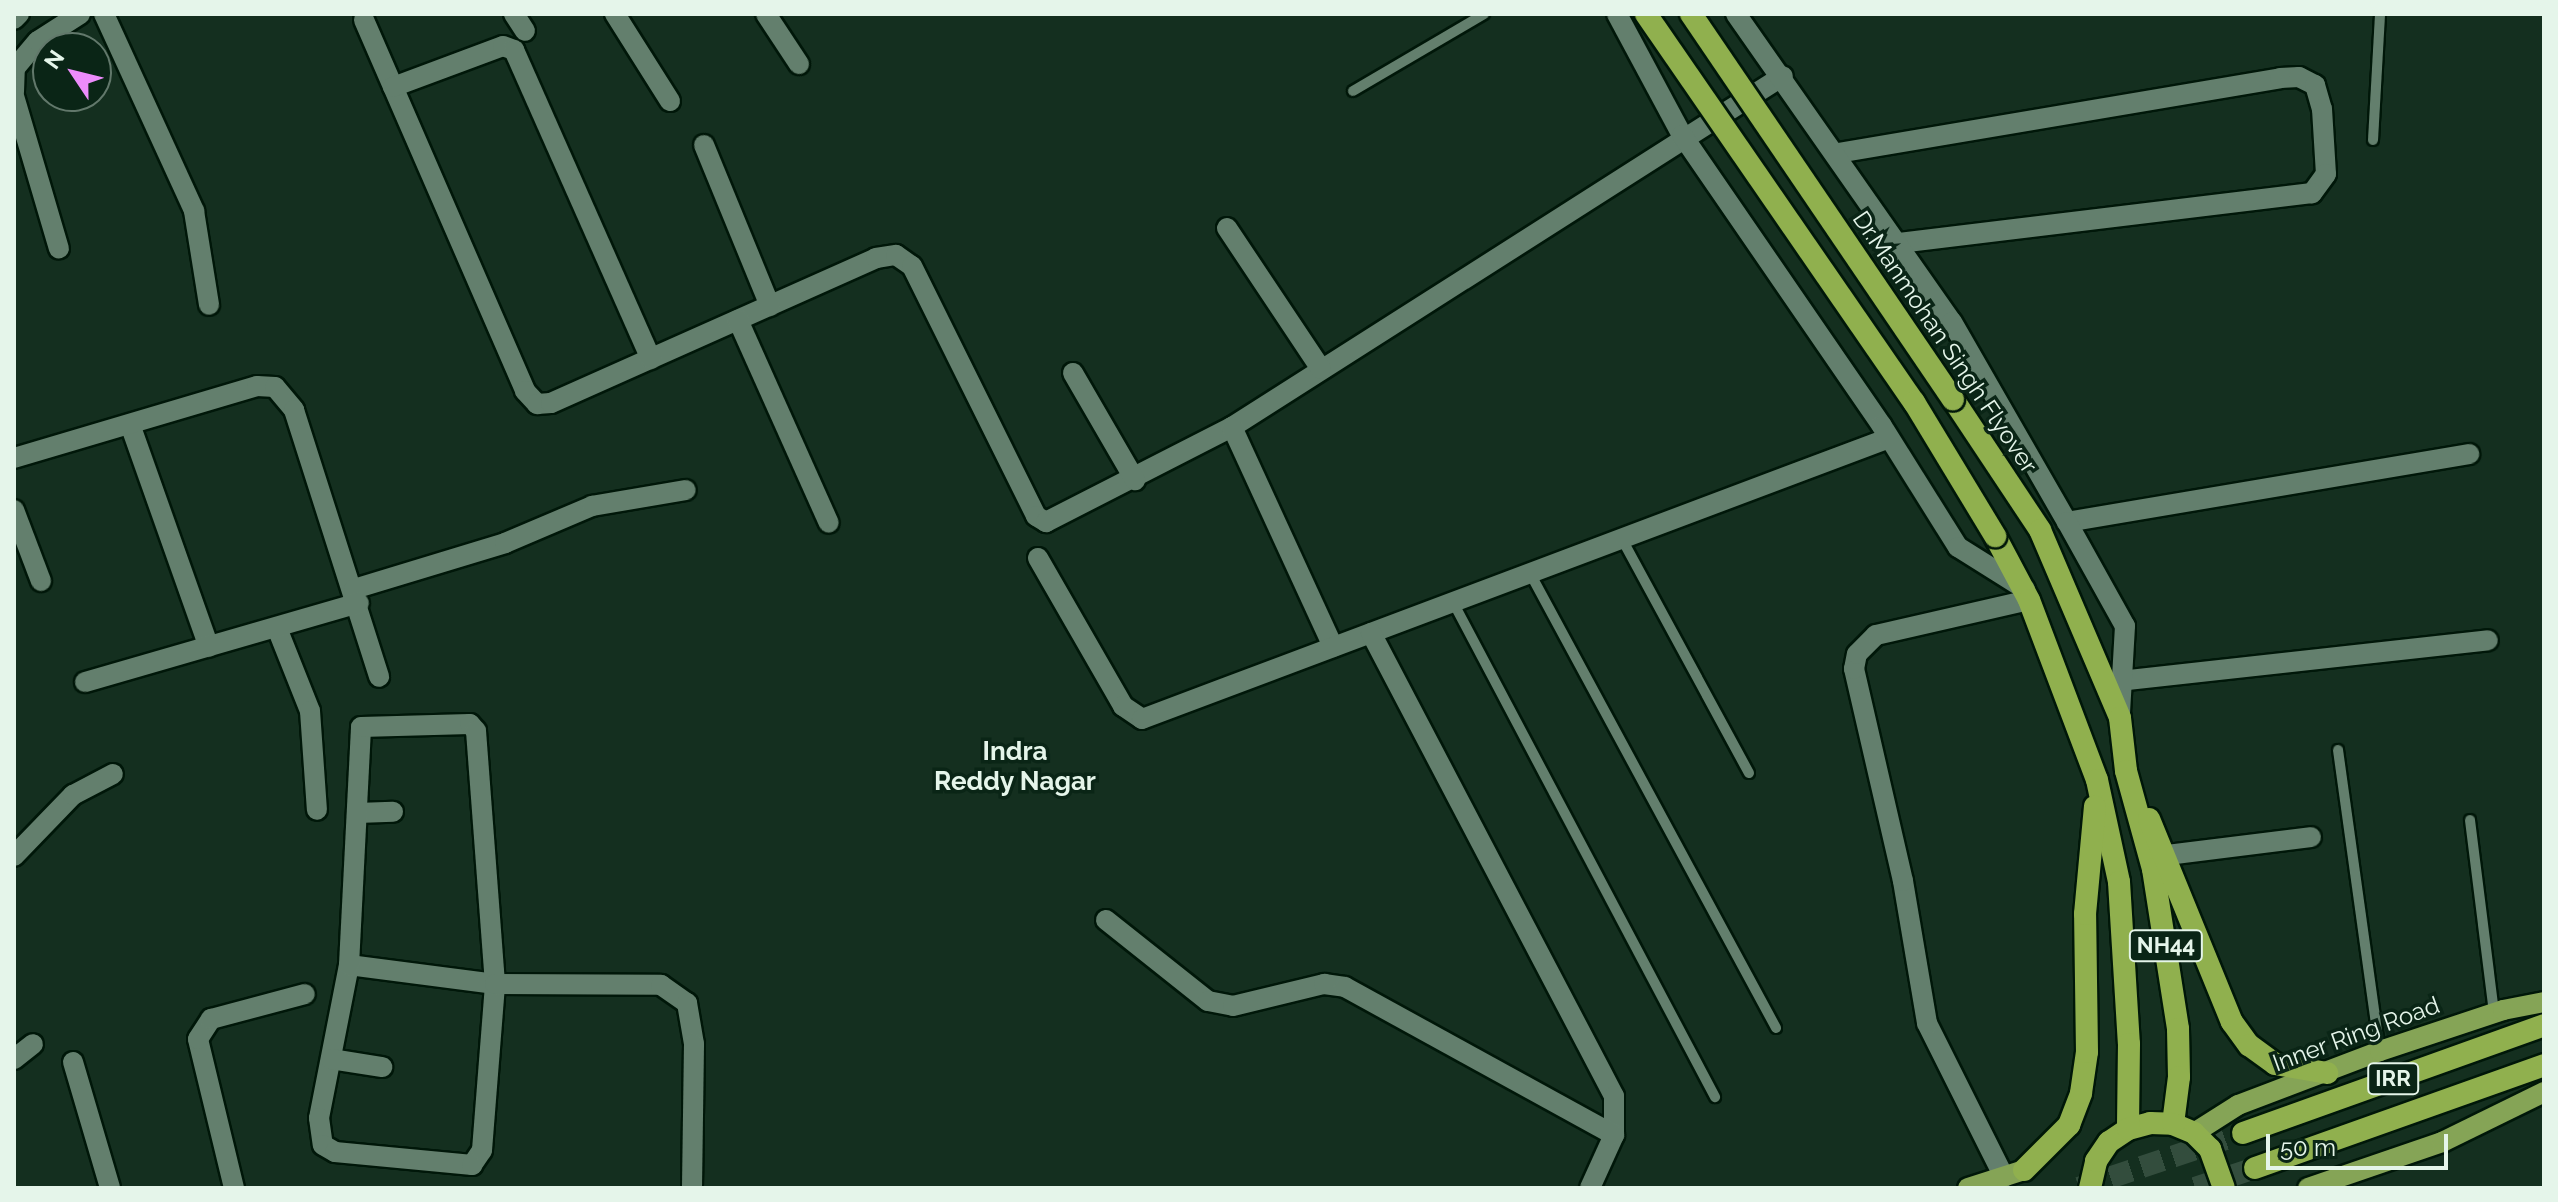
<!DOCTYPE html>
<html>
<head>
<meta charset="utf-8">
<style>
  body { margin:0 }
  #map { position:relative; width:2558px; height:1202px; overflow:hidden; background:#142f1f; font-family:Raleway,sans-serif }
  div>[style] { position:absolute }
  .trunk-tunnel>* { height:22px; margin-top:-11px; transform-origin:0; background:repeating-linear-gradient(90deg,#334d3d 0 22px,transparent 0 33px) }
  .roads { filter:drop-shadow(2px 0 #001709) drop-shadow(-2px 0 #001709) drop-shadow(0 2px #001709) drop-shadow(0 -2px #001709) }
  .service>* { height:10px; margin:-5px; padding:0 5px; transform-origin:5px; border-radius:5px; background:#637f6d }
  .minor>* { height:20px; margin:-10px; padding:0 10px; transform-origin:10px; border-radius:10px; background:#637f6d }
  .tertiary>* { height:20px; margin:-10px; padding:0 10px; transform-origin:10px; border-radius:10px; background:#637f6d }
  .primary>* { height:20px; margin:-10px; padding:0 10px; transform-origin:10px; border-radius:10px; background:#85a456 }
  .trunk>* { height:22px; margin:-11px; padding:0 11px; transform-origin:11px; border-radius:11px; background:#90b04e }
  .bridges { filter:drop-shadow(2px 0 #001709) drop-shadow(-2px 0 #001709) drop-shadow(0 2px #001709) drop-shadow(0 -2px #001709) }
  .trunk-bridge>* { height:22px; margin:-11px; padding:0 11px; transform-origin:11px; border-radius:11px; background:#90b04e }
  span { translate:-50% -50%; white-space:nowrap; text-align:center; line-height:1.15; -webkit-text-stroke:7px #0a2516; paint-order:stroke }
  .shield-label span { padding:2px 6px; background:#0a2516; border:2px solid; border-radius:6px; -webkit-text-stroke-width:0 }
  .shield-label { font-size:22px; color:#e5f5ea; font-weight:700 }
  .street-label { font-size:24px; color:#e5f5ea }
  .neighbourhood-label { font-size:26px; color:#e5f5ea; font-weight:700 }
  .frame { position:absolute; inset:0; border:16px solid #e5f5ea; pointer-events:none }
  .north { position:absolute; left:32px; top:32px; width:80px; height:80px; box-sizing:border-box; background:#0a2516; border:2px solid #62786b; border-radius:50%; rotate:305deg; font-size:22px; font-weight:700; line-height:32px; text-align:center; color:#e5f5ea }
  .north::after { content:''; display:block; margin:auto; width:28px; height:36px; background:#ec8cfb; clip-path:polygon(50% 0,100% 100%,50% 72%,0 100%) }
  .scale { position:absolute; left:2266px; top:1134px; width:182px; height:36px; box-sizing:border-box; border:4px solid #e5f5ea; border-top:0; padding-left:10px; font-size:24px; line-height:28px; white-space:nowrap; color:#e5f5ea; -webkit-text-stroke:6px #0a2516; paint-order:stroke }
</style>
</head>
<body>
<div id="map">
  <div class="trunk-tunnel">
    <i style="left:2079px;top:1188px;width:173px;rotate:-18.5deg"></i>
    <i style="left:2195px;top:1188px;width:63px;rotate:-18.4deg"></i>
  </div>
  <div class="roads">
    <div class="service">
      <i style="left:1353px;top:91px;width:152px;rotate:-30.4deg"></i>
      <i style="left:2373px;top:140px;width:126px;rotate:-86.8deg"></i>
      <i style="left:1623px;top:541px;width:264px;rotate:61.5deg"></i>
      <i style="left:1531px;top:575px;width:515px;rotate:61.59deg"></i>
      <i style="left:1454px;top:604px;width:558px;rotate:62.1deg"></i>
      <i style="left:2338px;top:750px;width:304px;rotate:82.1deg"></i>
      <i style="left:2470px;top:820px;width:194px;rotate:82.9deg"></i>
    </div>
    <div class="minor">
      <i style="left:104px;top:14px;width:217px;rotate:65.4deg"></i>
      <i style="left:194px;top:211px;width:95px;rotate:80.9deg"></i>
      <i style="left:514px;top:14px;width:20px;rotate:57deg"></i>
      <i style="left:615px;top:14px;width:103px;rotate:57.7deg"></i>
      <i style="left:766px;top:14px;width:60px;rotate:56.6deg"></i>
      <i style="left:14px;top:19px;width:7px;rotate:-45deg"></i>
      <i style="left:364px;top:20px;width:404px;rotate:66.5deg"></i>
      <i style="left:525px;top:391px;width:18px;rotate:47deg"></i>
      <i style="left:537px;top:404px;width:14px;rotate:-4deg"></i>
      <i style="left:551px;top:403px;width:356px;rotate:-24deg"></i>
      <i style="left:876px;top:258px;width:20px;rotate:-9deg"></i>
      <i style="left:896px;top:255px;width:19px;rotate:35deg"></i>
      <i style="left:912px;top:266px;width:279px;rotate:63.6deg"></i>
      <i style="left:1036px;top:516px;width:12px;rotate:31deg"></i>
      <i style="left:1046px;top:522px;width:209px;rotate:-27.1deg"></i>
      <i style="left:1232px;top:427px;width:653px;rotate:-32.5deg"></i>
      <i style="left:393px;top:87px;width:117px;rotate:-20.4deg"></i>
      <i style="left:503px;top:46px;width:12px;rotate:20deg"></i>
      <i style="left:514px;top:50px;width:338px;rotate:66.1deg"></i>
      <i style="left:14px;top:92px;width:24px;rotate:-88deg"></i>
      <i style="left:15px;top:68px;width:35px;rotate:-50deg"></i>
      <i style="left:38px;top:41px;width:50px;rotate:-32.7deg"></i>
      <i style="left:14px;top:96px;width:159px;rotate:73.6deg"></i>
      <i style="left:704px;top:145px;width:174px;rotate:67.7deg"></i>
      <i style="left:1838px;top:153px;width:448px;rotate:-9.6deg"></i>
      <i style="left:2280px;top:78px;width:19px;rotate:-3deg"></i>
      <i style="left:2299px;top:77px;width:18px;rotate:27deg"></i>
      <i style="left:2315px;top:85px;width:25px;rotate:74deg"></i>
      <i style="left:2322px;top:109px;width:65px;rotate:86.5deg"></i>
      <i style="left:2326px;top:174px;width:24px;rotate:126deg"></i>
      <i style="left:2312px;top:193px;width:418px;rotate:173.1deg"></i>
      <i style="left:1227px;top:228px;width:169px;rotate:56.3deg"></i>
      <i style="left:738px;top:320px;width:222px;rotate:65.9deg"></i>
      <i style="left:1073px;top:373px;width:124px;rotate:59.9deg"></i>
      <i style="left:131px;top:427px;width:233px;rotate:70.5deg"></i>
      <i style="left:1232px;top:427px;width:242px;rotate:65.3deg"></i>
      <i style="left:14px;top:458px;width:253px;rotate:-16.5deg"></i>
      <i style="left:257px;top:386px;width:18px;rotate:3deg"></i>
      <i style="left:275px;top:387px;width:30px;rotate:50deg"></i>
      <i style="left:294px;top:410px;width:280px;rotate:72.3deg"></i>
      <i style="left:14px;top:510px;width:76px;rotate:69.2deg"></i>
      <i style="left:2067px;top:522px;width:408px;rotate:-9.6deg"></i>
      <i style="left:1038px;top:558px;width:171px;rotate:60.1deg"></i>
      <i style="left:1123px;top:706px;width:23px;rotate:34deg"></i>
      <i style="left:1142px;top:719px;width:798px;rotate:-20.61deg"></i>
      <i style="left:354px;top:589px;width:158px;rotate:-16.9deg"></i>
      <i style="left:505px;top:543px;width:95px;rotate:-23deg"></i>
      <i style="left:592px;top:506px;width:95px;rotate:-9.7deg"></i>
      <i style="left:277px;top:628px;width:89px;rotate:68.3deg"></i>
      <i style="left:310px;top:711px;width:99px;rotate:86deg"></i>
      <i style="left:1371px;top:633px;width:523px;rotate:62.31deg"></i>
      <i style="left:1614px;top:1096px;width:39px;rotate:90deg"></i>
      <i style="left:1614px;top:1135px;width:58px;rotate:114.4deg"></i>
      <i style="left:2119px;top:681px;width:371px;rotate:-6.3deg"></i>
      <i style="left:85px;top:682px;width:285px;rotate:-16.1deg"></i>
      <i style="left:357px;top:813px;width:36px;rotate:-2deg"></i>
      <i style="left:2167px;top:855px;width:145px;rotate:-7.1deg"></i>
      <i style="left:14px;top:856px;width:85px;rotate:-46deg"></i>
      <i style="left:73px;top:795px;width:45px;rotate:-27.7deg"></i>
      <i style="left:1106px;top:920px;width:130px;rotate:38.5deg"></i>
      <i style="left:1208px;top:1001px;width:25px;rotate:11deg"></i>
      <i style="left:1233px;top:1006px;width:94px;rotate:-13.6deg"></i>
      <i style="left:1324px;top:984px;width:21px;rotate:8deg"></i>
      <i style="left:1345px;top:987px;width:307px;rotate:28.8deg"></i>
      <i style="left:349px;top:965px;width:156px;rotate:101.1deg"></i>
      <i style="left:319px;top:1118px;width:27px;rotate:82deg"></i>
      <i style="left:323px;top:1145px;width:14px;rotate:30deg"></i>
      <i style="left:335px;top:1152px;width:138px;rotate:5.4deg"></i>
      <i style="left:472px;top:1165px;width:18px;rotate:-56deg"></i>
      <i style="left:482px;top:1150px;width:167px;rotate:-85.5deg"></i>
      <i style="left:495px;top:984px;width:147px;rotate:-172.6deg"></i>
      <i style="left:349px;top:965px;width:238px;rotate:-87.1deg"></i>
      <i style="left:361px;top:727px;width:109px;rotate:-1.6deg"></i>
      <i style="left:470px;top:724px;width:9px;rotate:49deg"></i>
      <i style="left:476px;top:731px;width:254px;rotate:85.7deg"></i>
      <i style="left:495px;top:984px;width:166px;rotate:0.3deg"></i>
      <i style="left:661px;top:985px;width:32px;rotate:35deg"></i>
      <i style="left:687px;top:1003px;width:42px;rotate:80.3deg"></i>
      <i style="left:694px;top:1044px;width:144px;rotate:90.8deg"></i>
      <i style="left:14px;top:1059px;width:24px;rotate:-38deg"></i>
      <i style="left:331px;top:1059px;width:52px;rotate:8.9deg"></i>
      <i style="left:73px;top:1062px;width:131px;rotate:73.6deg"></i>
      <i style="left:2004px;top:1177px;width:172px;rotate:-116.6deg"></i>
      <i style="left:1927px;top:1023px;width:144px;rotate:-99.6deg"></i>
      <i style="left:1903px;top:881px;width:218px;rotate:-103deg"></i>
      <i style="left:1854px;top:669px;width:15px;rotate:-79deg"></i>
      <i style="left:1857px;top:654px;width:27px;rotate:-45deg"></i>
      <i style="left:1876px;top:635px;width:157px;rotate:-12.9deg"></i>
      <i style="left:234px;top:1188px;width:153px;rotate:-103.6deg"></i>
      <i style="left:198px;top:1039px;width:24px;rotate:-57deg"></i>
      <i style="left:211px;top:1019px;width:97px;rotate:-14.9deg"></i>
    </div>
    <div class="tertiary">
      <i style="left:1617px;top:14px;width:137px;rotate:61.8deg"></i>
      <i style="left:1682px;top:135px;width:353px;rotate:55.5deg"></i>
      <i style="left:1882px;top:426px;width:143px;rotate:57.9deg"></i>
      <i style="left:1958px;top:547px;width:79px;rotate:32.1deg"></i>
      <i style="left:1736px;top:14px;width:376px;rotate:55deg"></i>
      <i style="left:1952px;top:322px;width:231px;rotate:60.1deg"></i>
      <i style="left:2067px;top:522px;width:119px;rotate:60.9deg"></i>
      <i style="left:2125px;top:626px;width:86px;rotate:93.3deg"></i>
    </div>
    <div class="primary">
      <i style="left:2194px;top:1133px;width:52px;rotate:-32.5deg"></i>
      <i style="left:2238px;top:1105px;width:152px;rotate:-20.8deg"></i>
      <i style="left:2380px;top:1051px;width:130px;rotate:-18.4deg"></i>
      <i style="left:2503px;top:1010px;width:42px;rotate:-11deg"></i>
      <i style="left:1968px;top:1188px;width:59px;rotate:-17.8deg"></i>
      <i style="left:2308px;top:1188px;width:142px;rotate:-18.9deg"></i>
      <i style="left:2442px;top:1142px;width:114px;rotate:-26.1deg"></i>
    </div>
    <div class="trunk">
      <i style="left:1953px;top:399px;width:157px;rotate:56.4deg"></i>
      <i style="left:2040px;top:530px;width:204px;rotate:66.9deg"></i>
      <i style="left:2120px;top:718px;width:53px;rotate:83.5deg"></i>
      <i style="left:2126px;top:771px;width:102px;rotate:74.6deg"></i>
      <i style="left:2153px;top:869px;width:162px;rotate:81.1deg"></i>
      <i style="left:2178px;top:1029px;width:48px;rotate:88.8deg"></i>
      <i style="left:2179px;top:1077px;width:47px;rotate:97.3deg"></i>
      <i style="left:1995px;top:536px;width:72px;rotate:62deg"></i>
      <i style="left:2029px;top:600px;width:192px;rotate:69.3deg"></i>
      <i style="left:2097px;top:780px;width:104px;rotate:77.8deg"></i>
      <i style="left:2119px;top:882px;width:162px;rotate:86.5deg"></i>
      <i style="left:2129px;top:1044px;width:85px;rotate:90.7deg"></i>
      <i style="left:2149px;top:819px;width:219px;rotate:67.8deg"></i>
      <i style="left:2232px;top:1022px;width:29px;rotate:54deg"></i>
      <i style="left:2249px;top:1045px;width:32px;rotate:36deg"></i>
      <i style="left:2275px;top:1064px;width:53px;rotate:9.8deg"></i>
      <i style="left:2243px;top:1133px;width:320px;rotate:-19.7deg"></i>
      <i style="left:2255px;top:1168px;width:307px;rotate:-19.6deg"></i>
      <i style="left:2024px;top:1170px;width:64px;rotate:-45deg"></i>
      <i style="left:2069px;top:1125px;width:34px;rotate:-69deg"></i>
      <i style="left:2081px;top:1093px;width:41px;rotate:-81.7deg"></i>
      <i style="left:2087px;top:1052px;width:138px;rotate:-90.8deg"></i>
      <i style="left:2085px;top:914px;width:108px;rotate:-84.7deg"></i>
      <i style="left:2090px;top:1188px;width:28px;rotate:-77deg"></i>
      <i style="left:2096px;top:1161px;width:23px;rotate:-56deg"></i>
      <i style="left:2109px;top:1142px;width:23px;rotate:-34deg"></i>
      <i style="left:2128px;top:1129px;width:23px;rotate:-15deg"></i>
      <i style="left:2150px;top:1123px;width:23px;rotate:2deg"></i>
      <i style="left:2173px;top:1124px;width:23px;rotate:23deg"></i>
      <i style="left:2194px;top:1133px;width:23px;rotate:45deg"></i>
      <i style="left:2210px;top:1149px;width:41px;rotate:70.3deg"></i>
    </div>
  </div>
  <div class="bridges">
    <div class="trunk-bridge">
      <i style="left:1646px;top:14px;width:472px;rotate:55.4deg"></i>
      <i style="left:1914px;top:402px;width:157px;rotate:58.8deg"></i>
      <i style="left:1691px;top:14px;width:466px;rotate:55.8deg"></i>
    </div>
  </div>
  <div class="shield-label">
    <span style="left:2166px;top:946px">NH44</span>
    <span style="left:2393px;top:1079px">IRR</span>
  </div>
  <div class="street-label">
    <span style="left:1945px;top:342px;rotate:56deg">Dr.Manmohan Singh Flyover</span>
    <span style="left:2356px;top:1034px;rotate:-20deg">Inner Ring Road</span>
  </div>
  <div class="neighbourhood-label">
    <span style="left:1015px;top:767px">Indra<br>Reddy Nagar</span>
  </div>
  <div class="frame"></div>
  <div class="north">N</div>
  <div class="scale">50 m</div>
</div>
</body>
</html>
